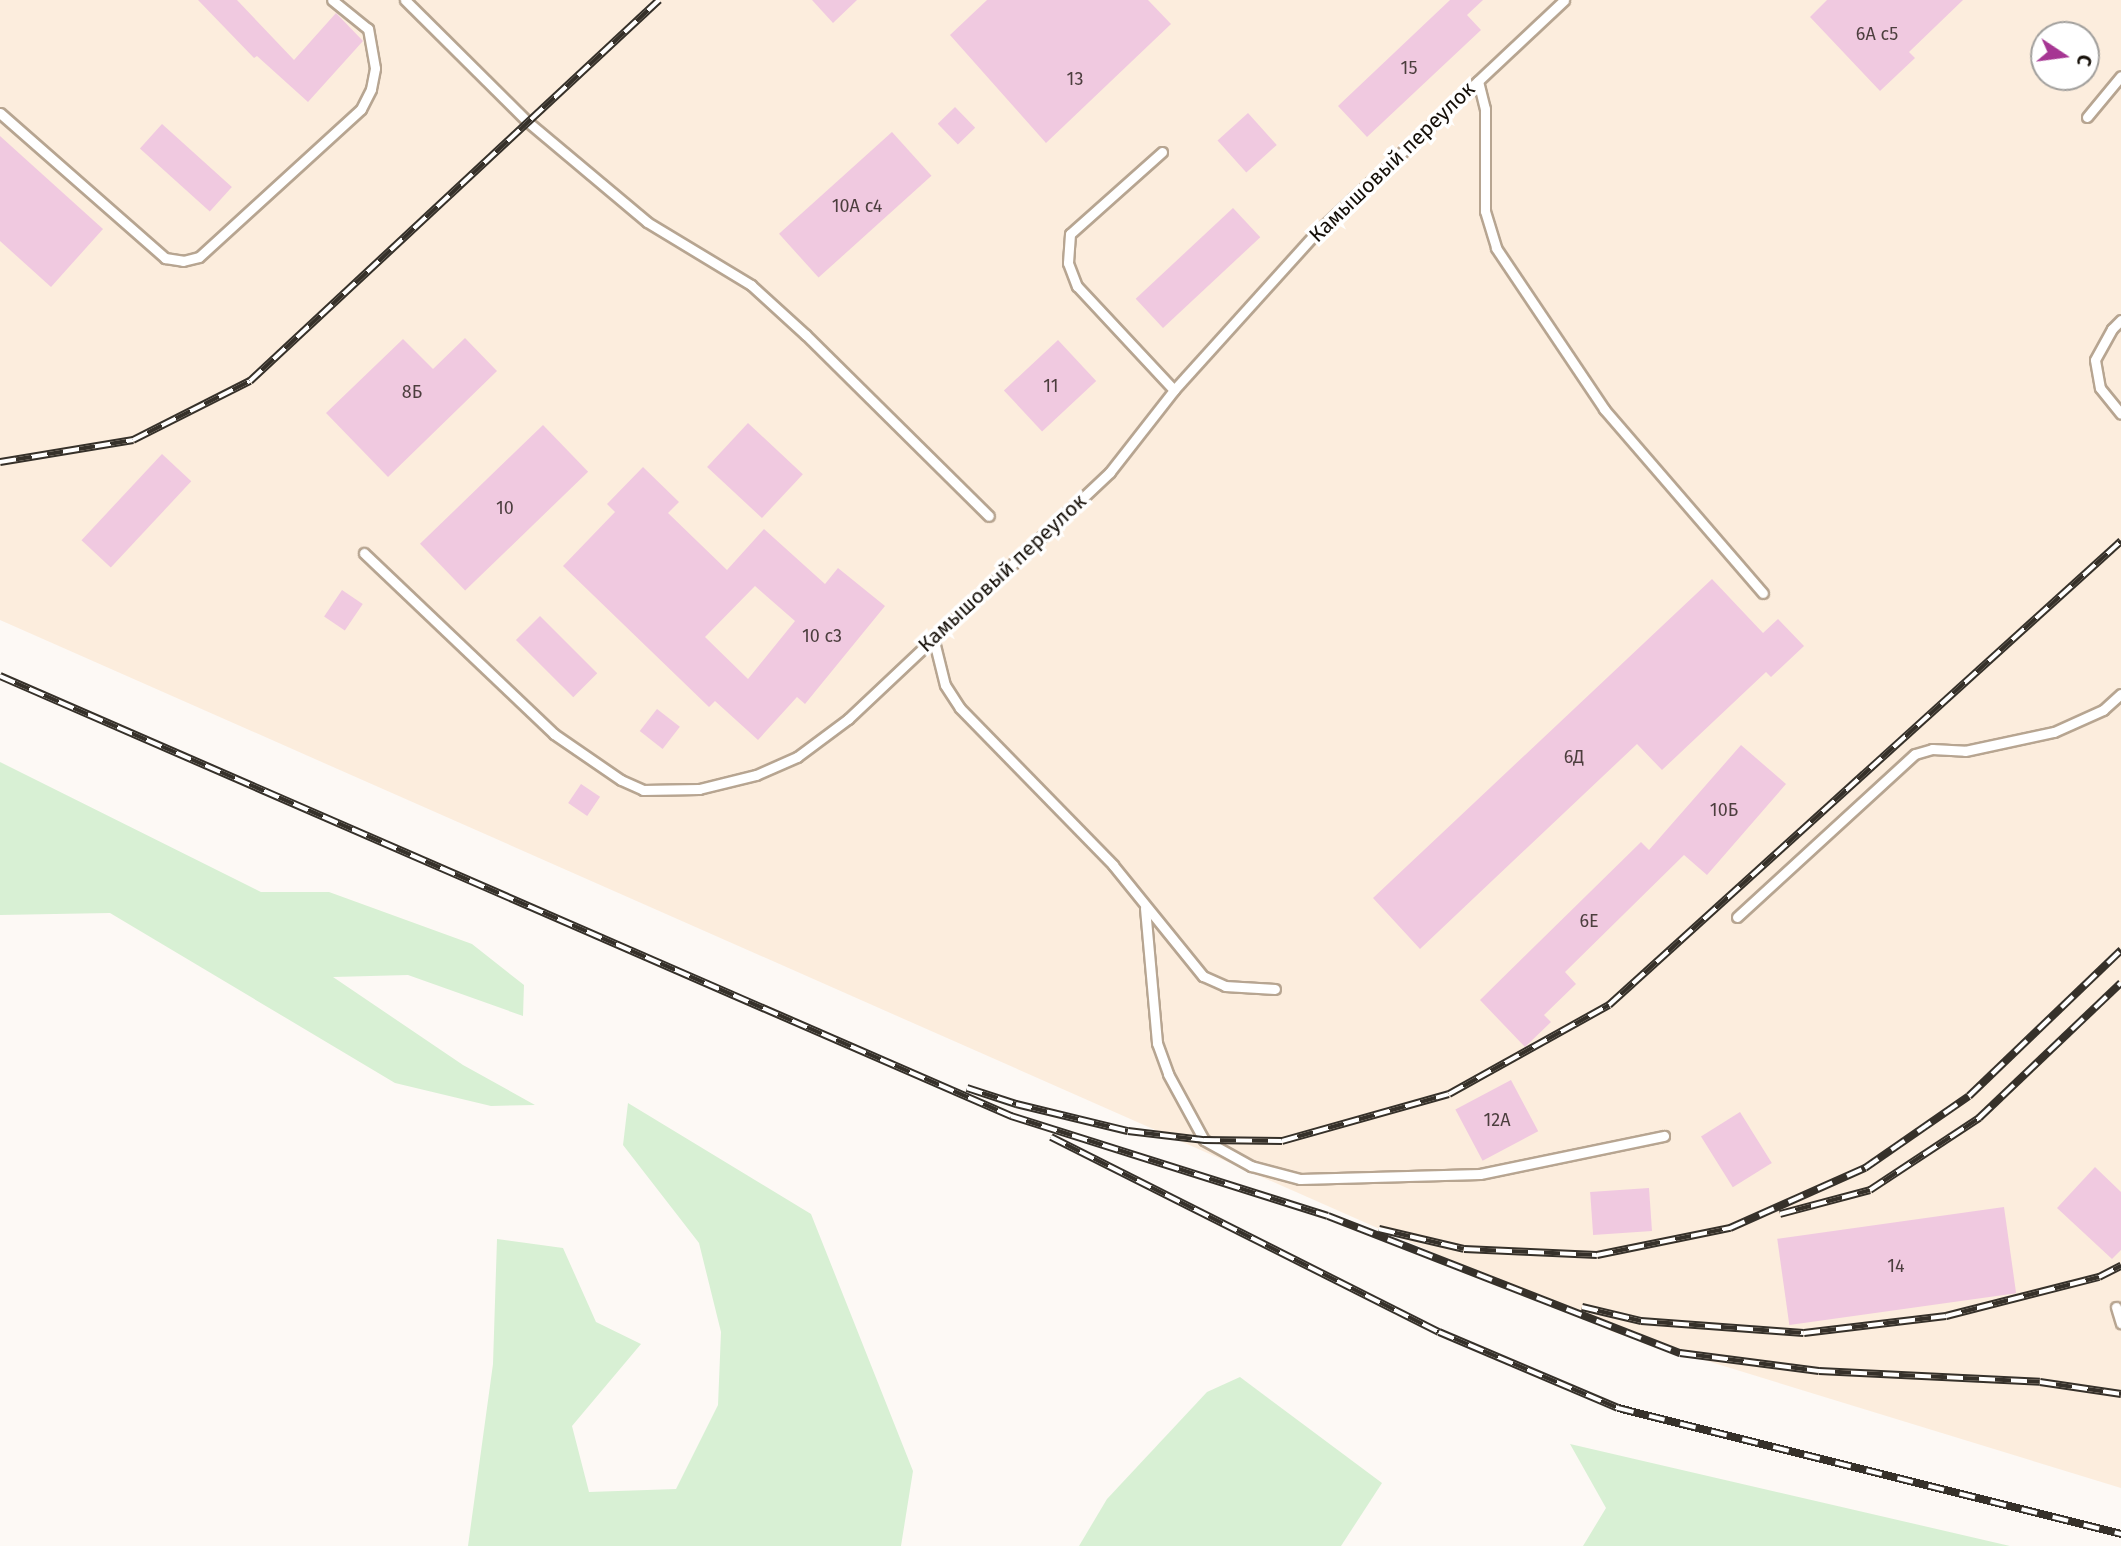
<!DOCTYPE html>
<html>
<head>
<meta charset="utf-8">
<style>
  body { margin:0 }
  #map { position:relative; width:2121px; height:1546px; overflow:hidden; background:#fdf9f5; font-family:"Fira Sans",sans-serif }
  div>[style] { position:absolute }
  .built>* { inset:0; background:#fceddd }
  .green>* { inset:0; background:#d8f0d4 }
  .building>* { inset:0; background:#f0c9e0; transform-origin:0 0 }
  .roads { filter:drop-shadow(2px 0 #b7a591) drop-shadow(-2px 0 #b7a591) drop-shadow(0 2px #b7a591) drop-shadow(0 -2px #b7a591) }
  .lane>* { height:9px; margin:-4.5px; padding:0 4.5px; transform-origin:4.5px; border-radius:4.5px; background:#fff }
  .rail>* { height:8px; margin-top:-4px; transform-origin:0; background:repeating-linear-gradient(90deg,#fff 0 16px,#36312a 0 32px); box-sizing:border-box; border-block:2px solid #36312a }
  span { translate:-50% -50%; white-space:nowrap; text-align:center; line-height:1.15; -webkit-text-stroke:7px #fff; paint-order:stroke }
  .number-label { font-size:18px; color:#4c3e3e }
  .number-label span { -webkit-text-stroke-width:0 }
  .street-label { font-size:21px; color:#150f08 }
  .north { position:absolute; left:2030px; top:21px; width:70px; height:70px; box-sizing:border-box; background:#fff; border:2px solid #a19f9c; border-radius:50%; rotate:103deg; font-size:19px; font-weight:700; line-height:28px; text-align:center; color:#150f08 }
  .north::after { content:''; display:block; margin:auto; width:24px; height:32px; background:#a63693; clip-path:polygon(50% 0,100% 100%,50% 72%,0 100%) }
</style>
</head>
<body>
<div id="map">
  <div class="built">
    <i style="clip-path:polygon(evenodd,0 0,2121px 0,2121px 1488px,1613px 1332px,0 620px,0 0,2044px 35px,2086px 35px,2086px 77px,2044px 77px,2044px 35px)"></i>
  </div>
  <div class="green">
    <i style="clip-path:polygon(0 762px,261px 892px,329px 892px,472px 944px,524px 985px,523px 1016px,408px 975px,333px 977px,463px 1065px,535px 1105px,491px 1106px,395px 1083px,110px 913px,0 915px)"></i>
    <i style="clip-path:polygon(628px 1103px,811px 1214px,913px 1471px,901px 1546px,468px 1546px,493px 1364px,497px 1239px,563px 1248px,596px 1322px,641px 1344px,572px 1426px,589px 1492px,676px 1489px,718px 1405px,721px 1332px,699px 1243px,623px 1145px)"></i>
    <i style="clip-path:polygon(1240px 1377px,1382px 1483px,1341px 1546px,1079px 1546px,1107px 1499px,1207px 1392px)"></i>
    <i style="clip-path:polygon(1570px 1444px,2010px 1546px,1583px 1546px,1606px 1508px)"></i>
  </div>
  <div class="building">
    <i style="clip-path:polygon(198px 0,237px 0,294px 60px,336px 13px,363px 41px,308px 102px,257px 56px,254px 58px)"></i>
    <i style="clip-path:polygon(812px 0,857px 0,833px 23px)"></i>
    <i style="clip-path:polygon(987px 0,1148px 0,1171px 24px,1046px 143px,950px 35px)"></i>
    <i style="clip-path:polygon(1450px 0,1483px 0,1467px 15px,1481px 30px,1367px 137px,1338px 106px)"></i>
    <i style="clip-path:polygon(1827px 0,1963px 0,1909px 52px,1915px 58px,1880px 91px,1810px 17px)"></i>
    <i style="left:955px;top:107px;width:29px;height:24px;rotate:46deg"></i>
    <i style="left:1248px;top:113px;width:43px;height:41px;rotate:48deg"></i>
    <i style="left:162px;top:124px;width:94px;height:33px;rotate:42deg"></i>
    <i style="left:892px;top:132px;width:59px;height:152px;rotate:48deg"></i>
    <i style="clip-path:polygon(0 136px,103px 229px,51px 287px,0 241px)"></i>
    <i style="left:1233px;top:208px;width:40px;height:133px;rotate:47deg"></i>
    <i style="clip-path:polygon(465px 338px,497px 371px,388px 477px,326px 413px,403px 339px,433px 369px)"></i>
    <i style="left:1058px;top:340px;width:56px;height:74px;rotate:47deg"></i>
    <i style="left:748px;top:423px;width:75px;height:60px;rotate:43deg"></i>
    <i style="left:543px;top:425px;width:65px;height:171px;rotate:46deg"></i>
    <i style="left:162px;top:454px;width:40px;height:118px;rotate:43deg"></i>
    <i style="clip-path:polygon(evenodd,643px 467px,679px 502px,668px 513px,727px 570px,764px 529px,825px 584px,838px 568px,885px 606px,805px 704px,797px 697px,758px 740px,715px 701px,709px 707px,563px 566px,615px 512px,607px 504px,643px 467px,755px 586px,795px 621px,748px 679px,705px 637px,755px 586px)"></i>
    <i style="clip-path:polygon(1712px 579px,1763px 633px,1778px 619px,1804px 646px,1771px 677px,1766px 672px,1662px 770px,1637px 744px,1420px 949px,1373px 898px)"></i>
    <i style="left:342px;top:590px;width:25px;height:32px;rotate:34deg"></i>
    <i style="left:540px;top:616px;width:81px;height:34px;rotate:45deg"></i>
    <i style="left:657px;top:709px;width:29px;height:28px;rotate:38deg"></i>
    <i style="clip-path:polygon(1741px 745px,1786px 784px,1707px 875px,1684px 855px,1565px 972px,1576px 984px,1544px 1015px,1551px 1022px,1525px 1047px,1480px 1000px,1641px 842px,1649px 850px)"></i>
    <i style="left:581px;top:784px;width:23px;height:23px;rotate:34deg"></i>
    <i style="left:1511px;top:1080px;width:58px;height:63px;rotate:62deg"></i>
    <i style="left:1740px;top:1112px;width:60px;height:46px;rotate:58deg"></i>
    <i style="clip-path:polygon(2095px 1167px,2121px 1192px,2121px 1250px,2112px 1259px,2057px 1208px)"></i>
    <i style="left:1649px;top:1188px;width:43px;height:59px;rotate:86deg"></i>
    <i style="left:2004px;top:1207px;width:87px;height:229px;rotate:82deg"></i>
  </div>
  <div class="roads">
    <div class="lane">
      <i style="left:405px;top:0;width:173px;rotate:44.8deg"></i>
      <i style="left:528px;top:122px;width:155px;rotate:40deg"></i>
      <i style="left:647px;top:222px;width:122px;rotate:31.2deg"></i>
      <i style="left:751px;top:285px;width:74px;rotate:42.3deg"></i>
      <i style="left:806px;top:335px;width:257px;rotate:44.7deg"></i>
      <i style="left:1478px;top:81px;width:29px;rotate:76deg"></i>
      <i style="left:1485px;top:109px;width:102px;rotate:90deg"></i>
      <i style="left:1485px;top:211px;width:39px;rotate:73deg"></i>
      <i style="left:1496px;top:248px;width:194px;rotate:56.1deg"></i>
      <i style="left:1604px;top:409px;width:243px;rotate:49.2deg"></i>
      <i style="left:0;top:113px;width:220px;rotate:41.3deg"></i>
      <i style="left:165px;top:258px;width:18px;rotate:9deg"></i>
      <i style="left:183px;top:261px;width:16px;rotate:-14deg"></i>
      <i style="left:199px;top:257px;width:219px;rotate:-42.4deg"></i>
      <i style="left:361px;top:109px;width:22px;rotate:-63deg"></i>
      <i style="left:371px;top:89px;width:21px;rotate:-79deg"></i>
      <i style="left:375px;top:68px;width:40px;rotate:-100deg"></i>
      <i style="left:368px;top:29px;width:46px;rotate:-141.1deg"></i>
      <i style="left:2087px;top:117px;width:53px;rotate:-50.3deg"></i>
      <i style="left:1162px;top:152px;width:123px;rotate:138.3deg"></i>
      <i style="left:1070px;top:234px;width:29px;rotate:94deg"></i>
      <i style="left:1068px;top:263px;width:25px;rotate:69deg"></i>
      <i style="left:1077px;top:286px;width:142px;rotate:47deg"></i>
      <i style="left:2121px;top:320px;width:13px;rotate:135deg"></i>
      <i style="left:2112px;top:329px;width:35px;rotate:119deg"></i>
      <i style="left:2095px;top:360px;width:28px;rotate:80deg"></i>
      <i style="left:2100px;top:388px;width:33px;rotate:51deg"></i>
      <i style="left:364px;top:553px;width:262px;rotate:43.6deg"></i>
      <i style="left:554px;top:734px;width:81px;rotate:34.5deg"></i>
      <i style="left:621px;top:780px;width:24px;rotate:24deg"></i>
      <i style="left:643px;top:790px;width:56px;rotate:-1deg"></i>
      <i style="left:699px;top:789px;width:59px;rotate:-13.8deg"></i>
      <i style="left:756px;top:775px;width:45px;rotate:-23.7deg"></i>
      <i style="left:797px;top:757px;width:64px;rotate:-36.7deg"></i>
      <i style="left:848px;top:719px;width:360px;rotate:-43.3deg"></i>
      <i style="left:1110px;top:472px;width:104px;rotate:-52deg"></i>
      <i style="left:1174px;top:390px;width:209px;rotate:-47.9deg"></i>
      <i style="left:1314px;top:235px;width:343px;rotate:-43.2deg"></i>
      <i style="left:933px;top:637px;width:49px;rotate:76deg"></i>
      <i style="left:945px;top:685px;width:27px;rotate:57deg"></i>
      <i style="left:960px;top:708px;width:219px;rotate:45.7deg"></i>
      <i style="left:1113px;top:865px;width:143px;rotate:51deg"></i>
      <i style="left:1203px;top:976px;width:24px;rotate:24deg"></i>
      <i style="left:1225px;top:986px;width:50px;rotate:3.4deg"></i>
      <i style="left:1145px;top:908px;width:136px;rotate:84.9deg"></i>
      <i style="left:1157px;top:1043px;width:33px;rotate:70deg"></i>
      <i style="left:1168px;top:1074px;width:75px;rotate:61.4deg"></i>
      <i style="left:1204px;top:1140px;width:54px;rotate:29deg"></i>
      <i style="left:1251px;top:1166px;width:51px;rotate:14.9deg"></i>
      <i style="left:1300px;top:1179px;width:180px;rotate:-1.6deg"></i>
      <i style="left:1480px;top:1174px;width:188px;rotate:-11.7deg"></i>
      <i style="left:1737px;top:917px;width:241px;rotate:-42.5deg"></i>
      <i style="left:1915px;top:754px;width:18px;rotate:-16deg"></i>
      <i style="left:1932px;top:749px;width:33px;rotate:3deg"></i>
      <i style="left:1965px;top:751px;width:91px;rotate:-12.1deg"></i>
      <i style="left:2054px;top:732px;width:54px;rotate:-24.2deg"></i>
      <i style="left:2103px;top:710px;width:24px;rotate:-42deg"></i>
      <i style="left:2116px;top:1307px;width:17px;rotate:73deg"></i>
    </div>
  </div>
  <div class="rail">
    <i style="left:0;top:462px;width:135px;rotate:-9.4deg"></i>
    <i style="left:133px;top:440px;width:131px;rotate:-26.8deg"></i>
    <i style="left:250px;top:381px;width:559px;rotate:-42.97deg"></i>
    <i style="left:0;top:676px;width:1103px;rotate:23.52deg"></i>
    <i style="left:1011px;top:1116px;width:332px;rotate:17.5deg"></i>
    <i style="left:1328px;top:1216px;width:378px;rotate:21.3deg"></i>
    <i style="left:1680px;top:1353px;width:140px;rotate:7.4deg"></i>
    <i style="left:1819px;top:1371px;width:221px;rotate:2.8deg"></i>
    <i style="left:2040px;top:1382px;width:82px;rotate:8.4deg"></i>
    <i style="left:967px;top:1088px;width:52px;rotate:18.1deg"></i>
    <i style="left:1016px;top:1104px;width:115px;rotate:13.6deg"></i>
    <i style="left:1128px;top:1131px;width:77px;rotate:6.8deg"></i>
    <i style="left:1204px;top:1140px;width:78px;rotate:0.7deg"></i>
    <i style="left:1282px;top:1141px;width:173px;rotate:-15.7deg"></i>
    <i style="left:1449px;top:1094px;width:183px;rotate:-29.1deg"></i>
    <i style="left:1609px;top:1005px;width:691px;rotate:-42.18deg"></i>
    <i style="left:1051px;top:1137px;width:434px;rotate:26.7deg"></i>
    <i style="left:1439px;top:1332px;width:194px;rotate:23deg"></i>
    <i style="left:1618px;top:1408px;width:519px;rotate:14.06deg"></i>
    <i style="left:1780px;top:1214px;width:93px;rotate:-14.9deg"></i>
    <i style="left:1870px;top:1190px;width:131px;rotate:-33.4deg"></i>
    <i style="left:1979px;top:1118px;width:196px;rotate:-43.6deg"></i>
    <i style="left:1379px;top:1229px;width:87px;rotate:13.2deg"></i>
    <i style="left:1464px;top:1249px;width:133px;rotate:2.6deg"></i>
    <i style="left:1597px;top:1255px;width:136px;rotate:-11.5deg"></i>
    <i style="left:1730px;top:1228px;width:148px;rotate:-24deg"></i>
    <i style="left:1865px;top:1168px;width:126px;rotate:-34.7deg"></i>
    <i style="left:1969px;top:1096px;width:211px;rotate:-43.8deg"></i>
    <i style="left:1582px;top:1307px;width:61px;rotate:13.3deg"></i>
    <i style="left:1641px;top:1321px;width:163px;rotate:4.2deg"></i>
    <i style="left:1804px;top:1333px;width:143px;rotate:-6.8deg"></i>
    <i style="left:1946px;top:1316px;width:158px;rotate:-14.3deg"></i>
    <i style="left:2099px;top:1277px;width:25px;rotate:-27deg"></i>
  </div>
  <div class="number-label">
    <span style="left:1877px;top:34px">6А с5</span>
    <span style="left:1409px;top:68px">15</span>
    <span style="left:1075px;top:79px">13</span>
    <span style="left:857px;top:206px">10А с4</span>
    <span style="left:1051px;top:386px">11</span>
    <span style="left:412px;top:392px">8Б</span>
    <span style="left:505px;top:508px">10</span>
    <span style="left:822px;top:636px">10 с3</span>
    <span style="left:1574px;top:757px">6Д</span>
    <span style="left:1724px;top:810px">10Б</span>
    <span style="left:1589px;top:921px">6Е</span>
    <span style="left:1497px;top:1120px">12А</span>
    <span style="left:1896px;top:1266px">14</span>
  </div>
  <div class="street-label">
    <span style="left:1392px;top:162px;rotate:-44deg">Камышовый переулок</span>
    <span style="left:1002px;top:573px;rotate:-43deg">Камышовый переулок</span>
  </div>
  <div class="north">С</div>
</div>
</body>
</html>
